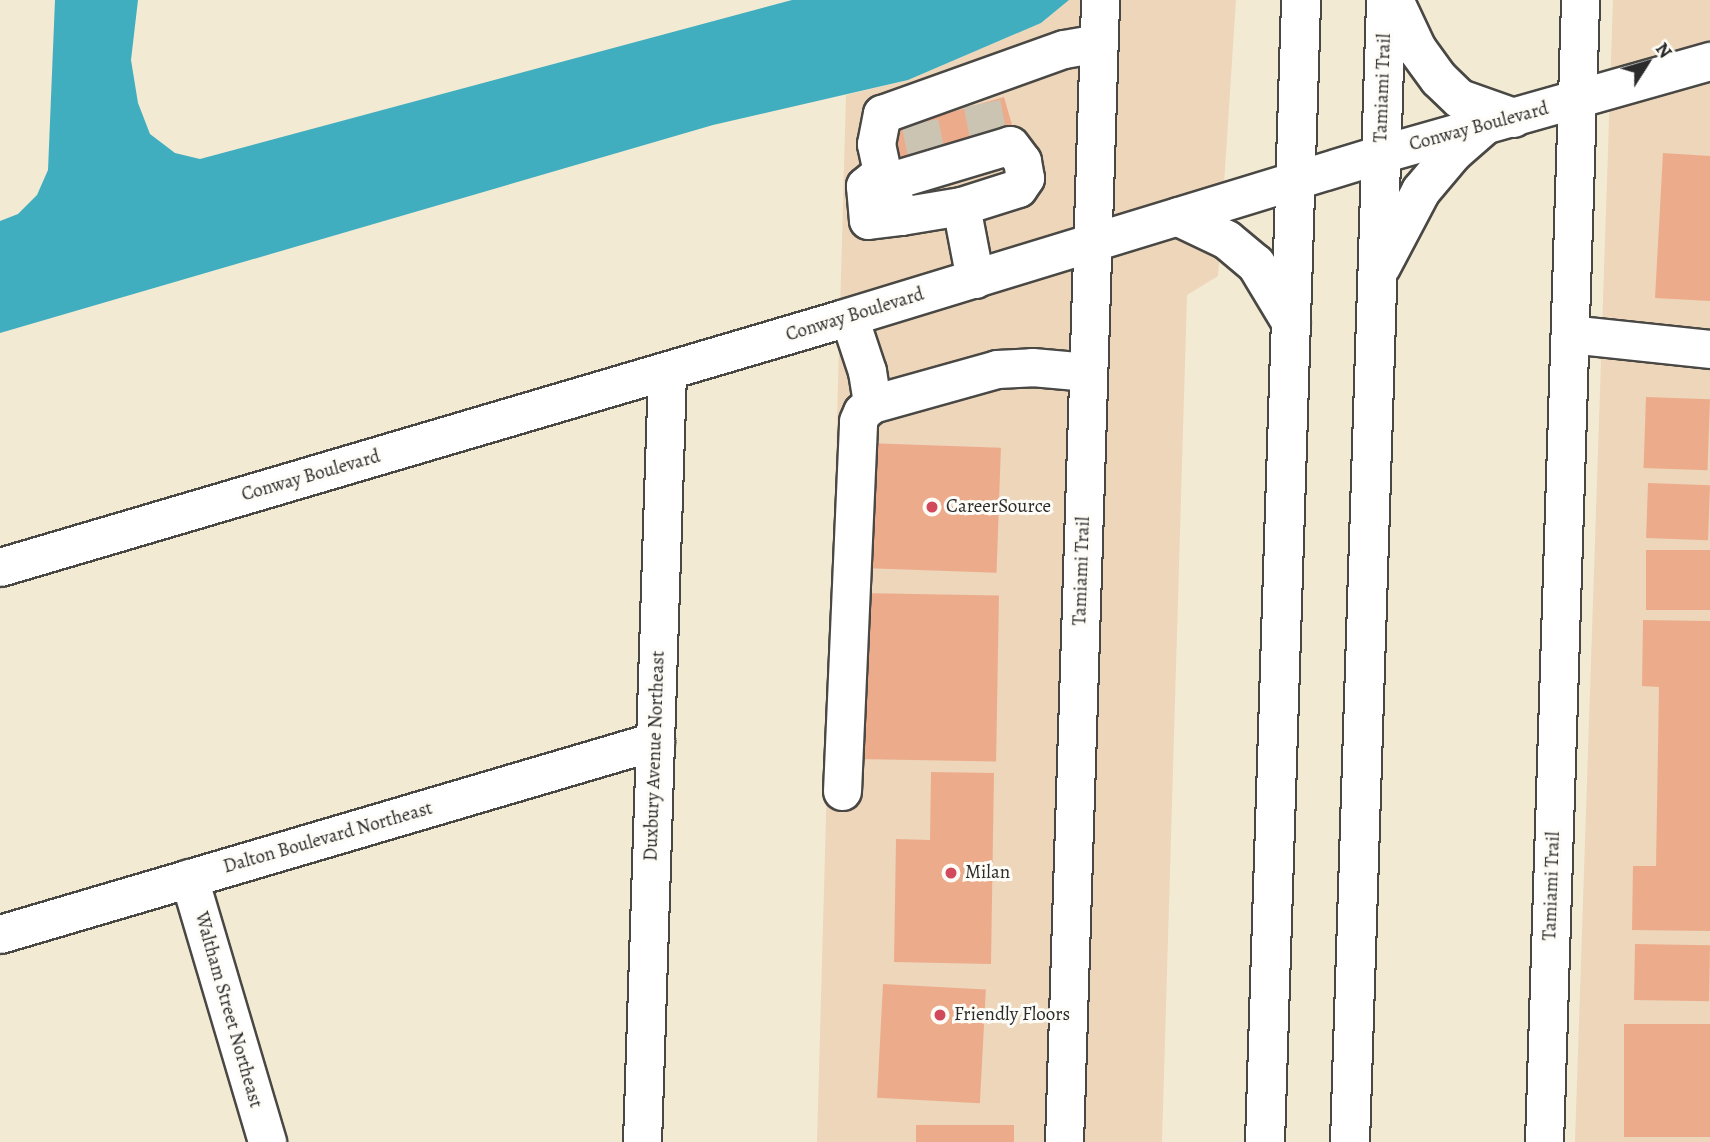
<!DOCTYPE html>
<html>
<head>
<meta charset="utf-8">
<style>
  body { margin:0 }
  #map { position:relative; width:1710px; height:1142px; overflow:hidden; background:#f3ead4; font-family:Alegreya,serif }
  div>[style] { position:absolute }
  .built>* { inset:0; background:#eed6bb }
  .water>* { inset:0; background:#41aebf }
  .building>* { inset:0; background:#ecac8c; transform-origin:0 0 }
  .minor-tunnel>* { height:37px; margin-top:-18.5px; transform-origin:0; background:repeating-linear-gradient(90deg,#cbc4b2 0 37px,transparent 0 55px) }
  .roads { filter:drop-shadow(2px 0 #494844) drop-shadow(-2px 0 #494844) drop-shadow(0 2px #494844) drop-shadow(0 -2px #494844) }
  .minor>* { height:37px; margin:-18.5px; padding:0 18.5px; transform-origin:18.5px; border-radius:18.5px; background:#fff }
  .major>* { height:38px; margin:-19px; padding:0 19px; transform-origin:19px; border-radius:19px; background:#fff }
  .dots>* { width:19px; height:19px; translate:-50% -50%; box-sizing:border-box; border:4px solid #fdfcf7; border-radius:50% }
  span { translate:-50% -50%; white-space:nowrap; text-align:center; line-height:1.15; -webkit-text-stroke:6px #fdfcf7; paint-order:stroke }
  .street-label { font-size:19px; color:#2b2b2b }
  .poi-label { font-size:19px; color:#2b2b2b }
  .left { translate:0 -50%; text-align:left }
  .north { position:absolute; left:1612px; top:28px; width:70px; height:70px; -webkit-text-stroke:5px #fdfcf7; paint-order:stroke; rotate:53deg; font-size:19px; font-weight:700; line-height:28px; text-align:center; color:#2b2b2b }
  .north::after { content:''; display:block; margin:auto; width:24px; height:32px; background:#2b2b2b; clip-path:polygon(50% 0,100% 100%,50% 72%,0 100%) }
</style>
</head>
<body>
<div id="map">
  <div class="built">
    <i style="clip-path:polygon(1069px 0,1236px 0,1218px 276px,1187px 295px,1162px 1142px,817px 1142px,846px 95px,908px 80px,1041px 23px)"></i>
    <i style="clip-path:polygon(1613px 0,1710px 0,1710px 1142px,1575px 1142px)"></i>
  </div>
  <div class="water">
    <i style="clip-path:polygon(55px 0,138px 0,131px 60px,138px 103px,150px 134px,175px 153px,200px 159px,792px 0,1069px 0,1041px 23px,908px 80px,713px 125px,0 333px,0 221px,18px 214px,37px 195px,48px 170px)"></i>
  </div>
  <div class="building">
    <i style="left:1004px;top:97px;width:36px;height:118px;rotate:74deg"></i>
    <i style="clip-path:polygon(1663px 153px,1710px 156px,1710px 301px,1655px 298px)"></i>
    <i style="left:1646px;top:397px;width:64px;height:71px;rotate:2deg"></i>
    <i style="left:866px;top:443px;width:135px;height:125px;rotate:2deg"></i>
    <i style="left:1648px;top:483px;width:62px;height:55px;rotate:2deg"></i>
    <i style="left:1710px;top:550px;width:60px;height:64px;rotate:90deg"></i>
    <i style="left:859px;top:593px;width:140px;height:166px;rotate:1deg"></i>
    <i style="clip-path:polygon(1643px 620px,1710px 621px,1710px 931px,1632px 930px,1633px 866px,1656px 866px,1659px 687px,1642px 686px)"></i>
    <i style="clip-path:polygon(931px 772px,994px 773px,991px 964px,894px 962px,896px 839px,930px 840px)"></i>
    <i style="left:1635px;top:944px;width:75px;height:56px;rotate:1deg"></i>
    <i style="left:883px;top:984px;width:103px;height:114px;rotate:3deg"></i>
    <i style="left:1710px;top:1024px;width:113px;height:86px;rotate:90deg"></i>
    <i style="left:1014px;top:1125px;width:17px;height:98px;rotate:90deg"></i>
  </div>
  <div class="minor-tunnel">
    <i style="left:982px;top:103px;width:38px;rotate:79deg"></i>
    <i style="left:920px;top:122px;width:37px;rotate:79deg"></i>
  </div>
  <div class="roads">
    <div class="minor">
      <i style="left:882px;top:172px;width:22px;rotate:141deg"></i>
      <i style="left:865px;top:186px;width:34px;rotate:85deg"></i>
      <i style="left:868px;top:220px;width:33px;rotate:-7deg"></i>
      <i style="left:887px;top:182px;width:128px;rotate:-16.7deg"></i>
      <i style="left:1010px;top:145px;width:20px;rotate:53deg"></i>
      <i style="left:1022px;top:161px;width:17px;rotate:80deg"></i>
      <i style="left:1025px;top:178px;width:12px;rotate:125deg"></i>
      <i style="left:1018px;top:188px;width:60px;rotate:162.5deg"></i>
      <i style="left:975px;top:279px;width:74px;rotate:-100.9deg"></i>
      <i style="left:961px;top:206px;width:61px;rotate:170.5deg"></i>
      <i style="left:901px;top:216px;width:48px;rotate:-113.4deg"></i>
      <i style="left:882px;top:172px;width:29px;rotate:-102deg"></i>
      <i style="left:876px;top:144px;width:31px;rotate:-79deg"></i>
      <i style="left:882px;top:114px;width:193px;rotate:-19.7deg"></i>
      <i style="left:1064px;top:49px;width:35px;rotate:-10deg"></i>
      <i style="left:849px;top:317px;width:57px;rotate:71.6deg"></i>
      <i style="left:867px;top:371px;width:33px;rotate:81deg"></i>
      <i style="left:872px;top:404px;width:130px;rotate:-15.6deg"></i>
      <i style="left:997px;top:369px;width:35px;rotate:-3deg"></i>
      <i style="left:1032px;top:367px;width:56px;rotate:5.1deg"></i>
      <i style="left:1570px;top:334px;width:141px;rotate:6.1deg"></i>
      <i style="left:0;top:567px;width:877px;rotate:-16.43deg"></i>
      <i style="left:841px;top:319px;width:565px;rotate:-16.99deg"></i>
      <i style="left:1381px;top:154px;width:342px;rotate:-15.8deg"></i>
      <i style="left:842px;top:791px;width:370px;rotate:-87.5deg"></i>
      <i style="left:858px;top:421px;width:10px;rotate:-66deg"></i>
      <i style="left:862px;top:412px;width:13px;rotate:-39deg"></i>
      <i style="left:189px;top:878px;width:275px;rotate:73.5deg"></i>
      <i style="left:0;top:934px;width:683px;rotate:-16.42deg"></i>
      <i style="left:642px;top:1142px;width:771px;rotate:-88.14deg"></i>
      <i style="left:1064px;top:1142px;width:1143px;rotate:-88.19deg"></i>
      <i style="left:1544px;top:1142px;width:1143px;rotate:-88.19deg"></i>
    </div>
    <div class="major">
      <i style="left:1394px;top:0;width:54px;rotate:64.9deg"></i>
      <i style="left:1417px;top:49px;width:37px;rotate:54deg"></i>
      <i style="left:1439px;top:79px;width:29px;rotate:44deg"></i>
      <i style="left:1460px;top:99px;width:57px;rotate:19.4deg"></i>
      <i style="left:1179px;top:217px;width:53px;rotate:25.6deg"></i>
      <i style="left:1227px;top:240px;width:38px;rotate:40deg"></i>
      <i style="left:1256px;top:264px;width:68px;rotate:58.9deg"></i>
      <i style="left:1381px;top:267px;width:86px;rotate:-62.2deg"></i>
      <i style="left:1421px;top:191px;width:50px;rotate:-49.9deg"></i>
      <i style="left:1453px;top:153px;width:43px;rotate:-41.2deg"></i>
      <i style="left:1265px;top:1142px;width:1143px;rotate:-88.19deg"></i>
      <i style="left:1350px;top:1142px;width:1143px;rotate:-88.19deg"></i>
    </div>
  </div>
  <div class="dots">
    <i style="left:932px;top:507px;background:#d1495b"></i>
    <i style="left:951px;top:873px;background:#d1495b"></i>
    <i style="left:940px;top:1015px;background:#d1495b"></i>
  </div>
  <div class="street-label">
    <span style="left:1383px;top:88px;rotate:-88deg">Tamiami Trail</span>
    <span style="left:1479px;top:127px;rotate:-15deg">Conway Boulevard</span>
    <span style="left:855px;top:315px;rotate:-17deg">Conway Boulevard</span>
    <span style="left:311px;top:476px;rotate:-16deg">Conway Boulevard</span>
    <span style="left:1082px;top:571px;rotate:-88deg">Tamiami Trail</span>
    <span style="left:655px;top:756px;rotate:-88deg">Duxbury Avenue Northeast</span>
    <span style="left:328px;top:838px;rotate:-16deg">Dalton Boulevard Northeast</span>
    <span style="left:1552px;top:886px;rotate:-88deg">Tamiami Trail</span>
    <span style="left:228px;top:1010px;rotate:74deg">Waltham Street Northeast</span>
  </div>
  <div class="poi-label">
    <span class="left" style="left:946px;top:507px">CareerSource</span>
    <span class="left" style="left:965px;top:873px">Milan</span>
    <span class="left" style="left:954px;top:1015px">Friendly Floors</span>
  </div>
  <div class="north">N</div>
</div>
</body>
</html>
